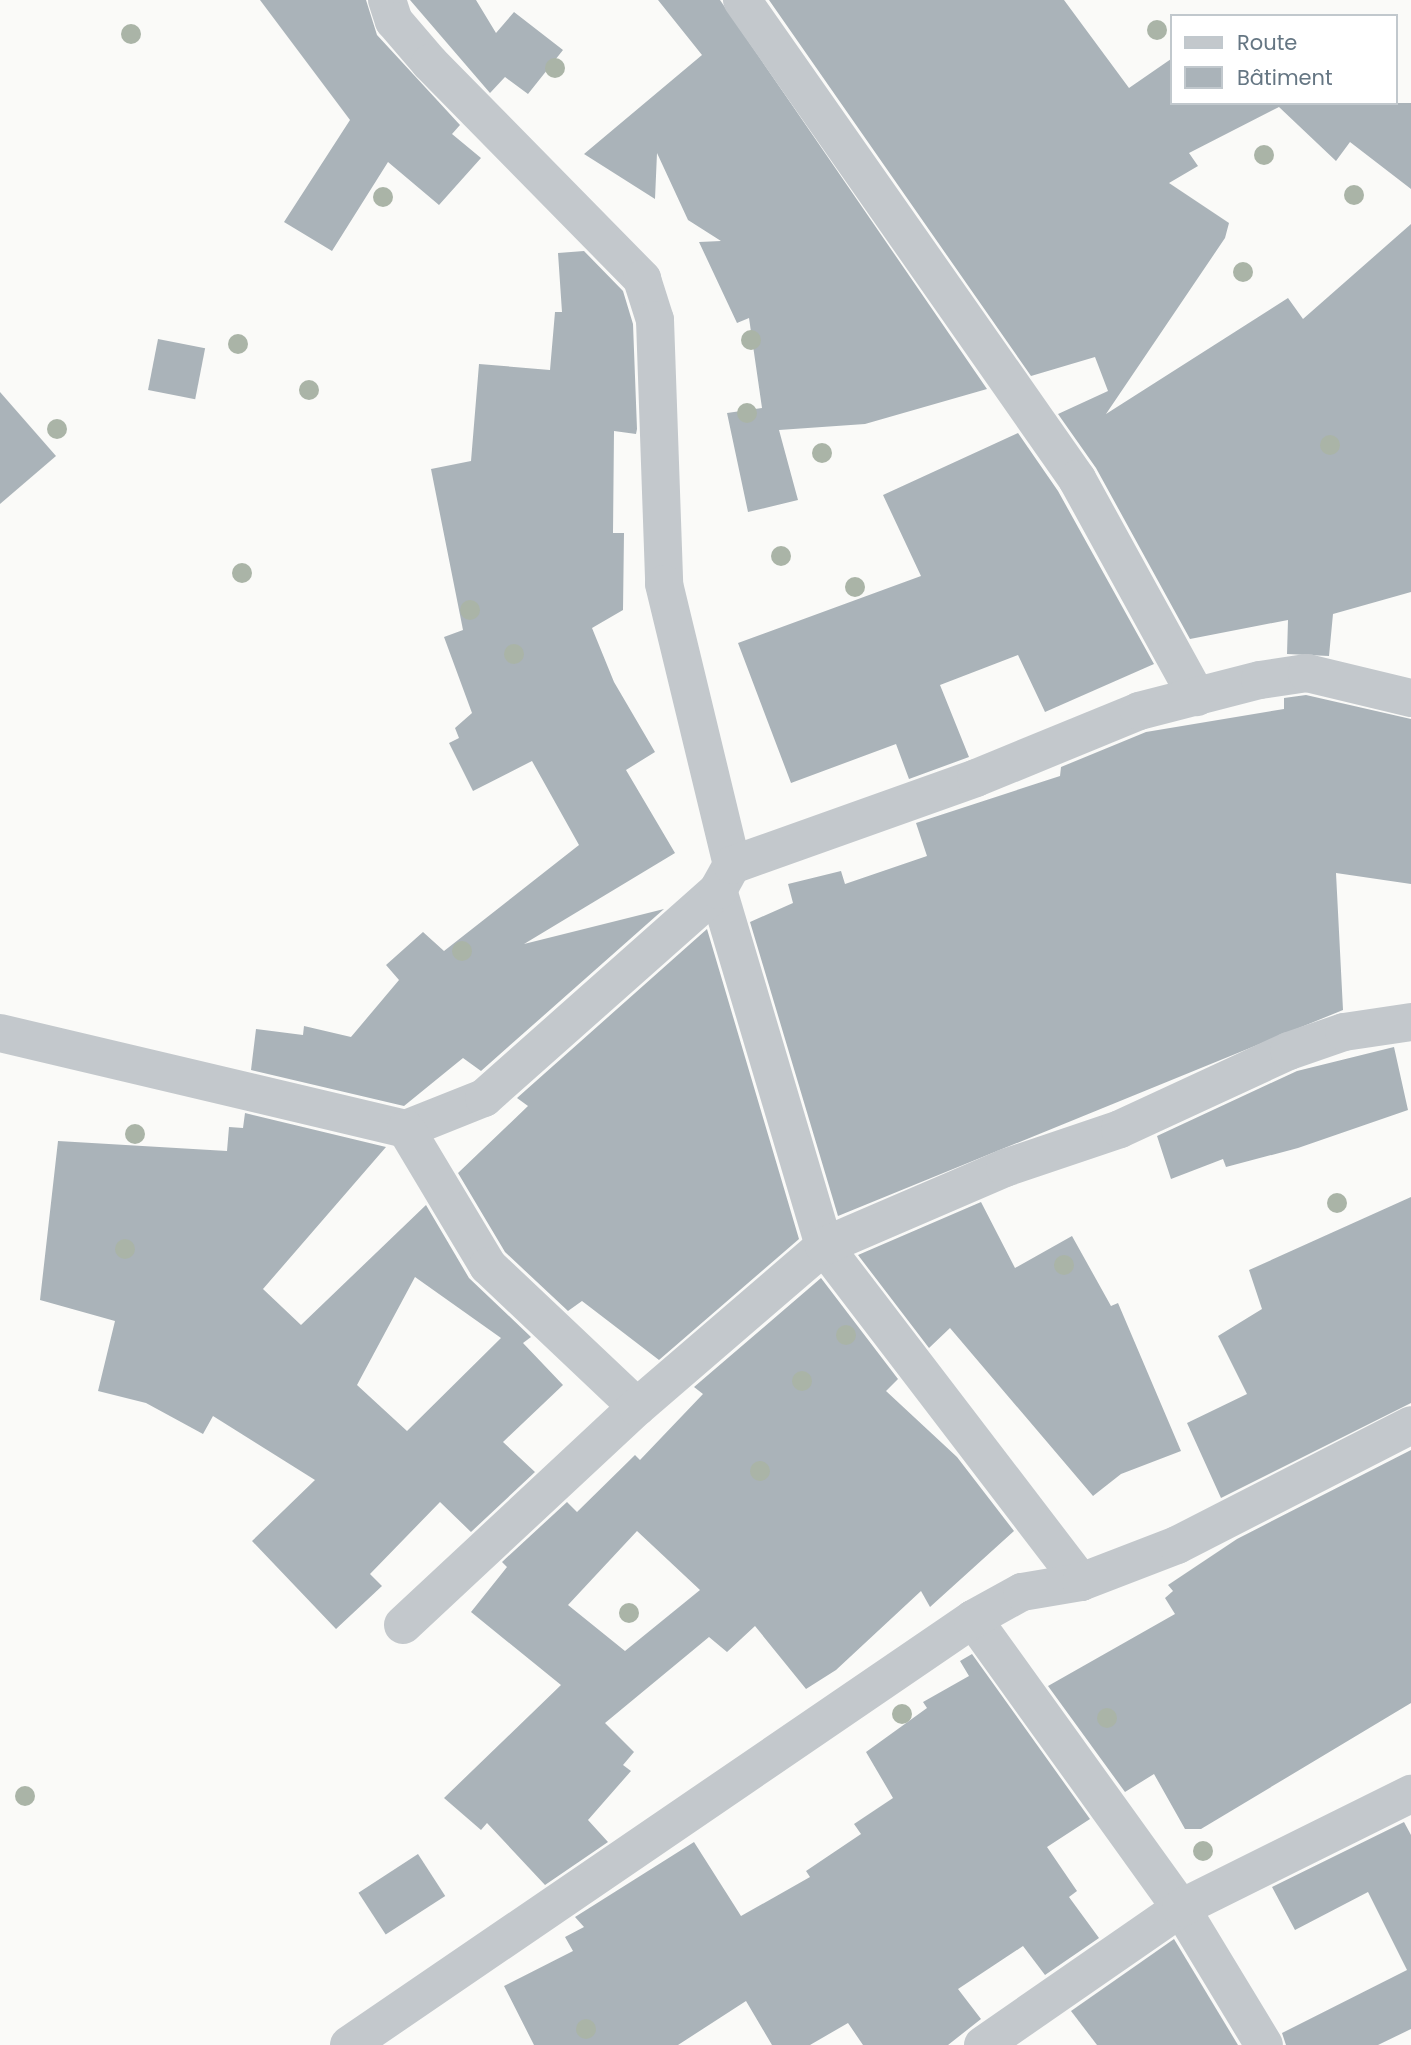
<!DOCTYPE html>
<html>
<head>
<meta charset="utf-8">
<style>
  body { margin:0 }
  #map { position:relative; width:1411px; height:2045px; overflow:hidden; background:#fafaf8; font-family:Poppins,sans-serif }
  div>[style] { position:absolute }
  .building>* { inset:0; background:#aab3b9; transform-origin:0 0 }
  .street>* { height:38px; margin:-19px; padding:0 19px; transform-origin:19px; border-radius:19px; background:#c3c8cc }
  .trees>* { width:20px; height:20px; margin:-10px; border-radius:50%; background:#aab4a7 }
  span { translate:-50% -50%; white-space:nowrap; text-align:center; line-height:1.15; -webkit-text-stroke:7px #fff; paint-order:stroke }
  .legend { position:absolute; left:1170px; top:14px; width:228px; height:91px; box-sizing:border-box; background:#fff; border:2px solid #c1c8cd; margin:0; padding:9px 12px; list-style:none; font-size:21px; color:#657683 }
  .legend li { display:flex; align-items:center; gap:14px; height:35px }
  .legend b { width:35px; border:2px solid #c1c8cd }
</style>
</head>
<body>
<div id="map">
  <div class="building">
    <i style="clip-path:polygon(260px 0,366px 0,377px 35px,460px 125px,452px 134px,481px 158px,439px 205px,388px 162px,332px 251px,284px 222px,350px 120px)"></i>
    <i style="clip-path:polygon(410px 0,476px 0,496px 33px,514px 12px,563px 50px,528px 94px,505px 77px,490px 93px)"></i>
    <i style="clip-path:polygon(658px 0,720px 0,987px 389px,865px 424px,779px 430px,798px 500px,748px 512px,727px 413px,762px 408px,749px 318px,737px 323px,699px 242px,721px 241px,688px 220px,657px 153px,655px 199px,584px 154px,702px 55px)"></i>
    <i style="clip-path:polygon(769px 0,1064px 0,1129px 88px,1171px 59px,1171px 103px,1411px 103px,1411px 189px,1350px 142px,1336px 161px,1279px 107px,1189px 153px,1198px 166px,1169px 183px,1229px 223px,1225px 238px,1106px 414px,1288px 298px,1303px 319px,1411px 224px,1411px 592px,1333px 614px,1329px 656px,1287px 654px,1288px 620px,1190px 639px,1096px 468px,1058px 414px,1108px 391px,1095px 357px,1031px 376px)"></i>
    <i style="clip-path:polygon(584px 251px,623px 291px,633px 324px,637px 429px,636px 434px,614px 431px,613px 533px,624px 533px,623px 610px,592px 628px,614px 682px,655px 752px,626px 770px,675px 853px,524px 944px,664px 909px,481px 1071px,463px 1058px,404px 1106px,251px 1070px,256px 1029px,303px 1035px,304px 1026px,351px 1037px,399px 980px,386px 965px,423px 932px,444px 951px,579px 845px,532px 761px,473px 791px,449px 743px,459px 738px,455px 728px,472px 713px,444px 637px,463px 630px,431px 469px,471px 461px,479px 364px,550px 370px,555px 312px,562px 312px,558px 253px)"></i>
    <i style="left:158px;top:339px;width:48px;height:52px;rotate:11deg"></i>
    <i style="clip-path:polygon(0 392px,56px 456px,0 504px)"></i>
    <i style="clip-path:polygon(1018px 433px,1058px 491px,1154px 664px,1045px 712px,1018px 655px,940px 685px,969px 757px,909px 779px,896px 744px,791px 783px,738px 643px,921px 576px,883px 495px)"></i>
    <i style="clip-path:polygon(1306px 695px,1411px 719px,1411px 884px,1336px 873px,1343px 1010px,838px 1216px,750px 922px,793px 903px,788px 884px,841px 871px,845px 884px,927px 856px,916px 823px,1060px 776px,1061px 767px,1146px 732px,1284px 709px,1284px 698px)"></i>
    <i style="clip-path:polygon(707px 929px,799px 1239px,659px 1360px,582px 1301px,568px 1311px,505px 1252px,458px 1173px,528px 1106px,517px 1098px)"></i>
    <i style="clip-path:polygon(1394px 1047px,1408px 1110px,1298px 1148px,1226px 1167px,1223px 1159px,1171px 1179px,1157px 1136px,1297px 1071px)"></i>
    <i style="clip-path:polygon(evenodd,245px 1113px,386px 1147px,263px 1289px,301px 1325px,426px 1205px,469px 1278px,531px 1337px,523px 1343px,563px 1385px,503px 1442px,535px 1472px,471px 1532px,440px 1502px,370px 1574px,382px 1586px,336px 1629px,252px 1541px,315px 1480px,213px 1416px,203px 1434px,146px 1403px,98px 1391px,115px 1321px,40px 1300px,58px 1141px,227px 1151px,229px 1127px,243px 1128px,245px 1113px,415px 1277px,501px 1338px,407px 1431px,357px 1385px,415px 1277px)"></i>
    <i style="clip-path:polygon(1411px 1197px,1411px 1403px,1221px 1498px,1187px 1423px,1247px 1394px,1218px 1336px,1262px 1309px,1249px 1270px)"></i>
    <i style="clip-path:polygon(981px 1202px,1015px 1268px,1072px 1236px,1111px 1306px,1118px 1303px,1181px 1451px,1121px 1474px,1093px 1496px,950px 1328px,929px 1348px,858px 1255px)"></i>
    <i style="clip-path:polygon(evenodd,821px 1278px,898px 1379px,886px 1391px,957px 1457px,1014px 1531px,930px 1607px,921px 1591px,836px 1670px,806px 1689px,755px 1626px,727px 1652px,709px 1637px,605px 1723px,634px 1752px,623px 1765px,631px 1771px,588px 1820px,608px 1842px,545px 1885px,487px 1823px,481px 1830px,444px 1798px,561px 1685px,471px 1612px,507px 1567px,502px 1562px,567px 1502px,577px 1512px,635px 1455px,640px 1460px,703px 1394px,694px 1387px,821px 1278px,637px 1531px,700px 1590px,625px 1651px,568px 1605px,637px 1531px)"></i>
    <i style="clip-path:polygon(1411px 1450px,1411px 1703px,1201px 1829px,1185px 1829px,1154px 1774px,1125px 1792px,1048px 1686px,1175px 1614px,1165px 1598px,1173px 1591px,1168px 1585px,1237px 1539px)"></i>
    <i style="clip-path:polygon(972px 1654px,1090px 1819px,1047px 1847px,1077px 1891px,1069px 1897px,1099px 1938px,1045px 1975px,1023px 1946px,958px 1989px,981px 2019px,948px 2045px,863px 2045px,848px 2023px,810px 2045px,772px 2045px,746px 2001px,678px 2045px,534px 2045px,504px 1986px,573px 1951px,565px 1937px,584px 1927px,575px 1917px,694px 1842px,741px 1916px,810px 1877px,806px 1871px,861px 1834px,854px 1824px,893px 1798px,866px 1752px,927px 1708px,923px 1702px,969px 1676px,960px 1661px)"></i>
    <i style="clip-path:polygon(1404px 1822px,1411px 1835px,1411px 2029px,1378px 2045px,1286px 2045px,1282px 2033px,1407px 1970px,1368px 1892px,1295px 1930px,1272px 1887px)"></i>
    <i style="left:418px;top:1854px;width:50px;height:71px;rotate:57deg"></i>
    <i style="clip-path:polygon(1174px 1939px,1238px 2045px,1097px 2045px,1071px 2011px)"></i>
  </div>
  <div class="street">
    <i style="left:387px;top:0;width:22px;rotate:72deg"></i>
    <i style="left:394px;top:21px;width:55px;rotate:49.4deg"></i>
    <i style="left:430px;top:63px;width:303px;rotate:45.5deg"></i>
    <i style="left:642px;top:279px;width:43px;rotate:72.4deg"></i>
    <i style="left:655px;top:320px;width:264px;rotate:88deg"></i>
    <i style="left:664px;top:584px;width:289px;rotate:76.4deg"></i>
    <i style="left:742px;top:0;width:585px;rotate:55.03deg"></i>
    <i style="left:1077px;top:479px;width:249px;rotate:61.2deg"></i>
    <i style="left:718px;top:890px;width:371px;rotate:73.4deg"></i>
    <i style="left:824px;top:1246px;width:423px;rotate:52.6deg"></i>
    <i style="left:0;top:1033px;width:417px;rotate:13.3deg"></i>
    <i style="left:406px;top:1129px;width:84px;rotate:-21.7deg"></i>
    <i style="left:484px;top:1098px;width:313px;rotate:-41.6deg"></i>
    <i style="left:718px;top:890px;width:29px;rotate:-61deg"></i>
    <i style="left:732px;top:865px;width:259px;rotate:-19.6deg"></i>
    <i style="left:976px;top:778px;width:176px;rotate:-22.3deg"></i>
    <i style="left:1139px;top:711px;width:125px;rotate:-14.4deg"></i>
    <i style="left:1260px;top:680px;width:48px;rotate:-8.5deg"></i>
    <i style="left:1307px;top:673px;width:107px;rotate:13.5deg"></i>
    <i style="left:406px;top:1129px;width:160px;rotate:59.1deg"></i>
    <i style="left:488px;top:1266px;width:205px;rotate:43.4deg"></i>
    <i style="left:973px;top:1619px;width:356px;rotate:54.3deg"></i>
    <i style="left:1181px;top:1908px;width:160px;rotate:58.8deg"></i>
    <i style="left:403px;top:1625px;width:320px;rotate:-43deg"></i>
    <i style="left:637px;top:1407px;width:247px;rotate:-40.7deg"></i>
    <i style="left:824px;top:1246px;width:197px;rotate:-23.3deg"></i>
    <i style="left:1005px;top:1168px;width:121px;rotate:-18.7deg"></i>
    <i style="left:1120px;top:1129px;width:186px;rotate:-24.8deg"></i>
    <i style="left:1289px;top:1051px;width:58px;rotate:-19.1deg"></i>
    <i style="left:1344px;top:1032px;width:68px;rotate:-8.5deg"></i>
    <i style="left:349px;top:2045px;width:756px;rotate:-34.32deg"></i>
    <i style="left:973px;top:1619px;width:56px;rotate:-28.9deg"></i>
    <i style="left:1022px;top:1592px;width:60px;rotate:-9.6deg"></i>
    <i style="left:1081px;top:1582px;width:103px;rotate:-21.1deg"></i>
    <i style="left:1177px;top:1545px;width:263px;rotate:-27.1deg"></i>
    <i style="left:983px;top:2045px;width:241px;rotate:-34.7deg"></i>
    <i style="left:1181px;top:1908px;width:257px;rotate:-26.4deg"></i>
  </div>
  <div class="trees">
    <i style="left:1157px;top:30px"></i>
    <i style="left:131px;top:34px"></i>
    <i style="left:555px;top:68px"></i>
    <i style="left:1264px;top:155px"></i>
    <i style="left:1354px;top:195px"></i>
    <i style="left:383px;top:197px"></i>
    <i style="left:1243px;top:272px"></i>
    <i style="left:751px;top:340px"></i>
    <i style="left:238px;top:344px"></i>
    <i style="left:309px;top:390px"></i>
    <i style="left:747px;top:413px"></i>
    <i style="left:57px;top:429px"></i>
    <i style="left:1330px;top:445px"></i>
    <i style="left:822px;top:453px"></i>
    <i style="left:781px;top:556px"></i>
    <i style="left:242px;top:573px"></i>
    <i style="left:855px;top:587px"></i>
    <i style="left:470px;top:610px"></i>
    <i style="left:514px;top:654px"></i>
    <i style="left:462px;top:951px"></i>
    <i style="left:135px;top:1134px"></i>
    <i style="left:1337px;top:1203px"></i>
    <i style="left:125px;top:1249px"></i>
    <i style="left:1064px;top:1265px"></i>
    <i style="left:846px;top:1335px"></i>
    <i style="left:802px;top:1381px"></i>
    <i style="left:760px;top:1471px"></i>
    <i style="left:629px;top:1613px"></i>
    <i style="left:902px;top:1714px"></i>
    <i style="left:1107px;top:1718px"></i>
    <i style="left:25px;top:1796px"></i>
    <i style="left:1203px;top:1851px"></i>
    <i style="left:586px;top:2029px"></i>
  </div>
  <ul class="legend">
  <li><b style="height:9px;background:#c3c8cc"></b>Route</li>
  <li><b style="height:19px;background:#aab3b9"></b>Bâtiment</li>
  </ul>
</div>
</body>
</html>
